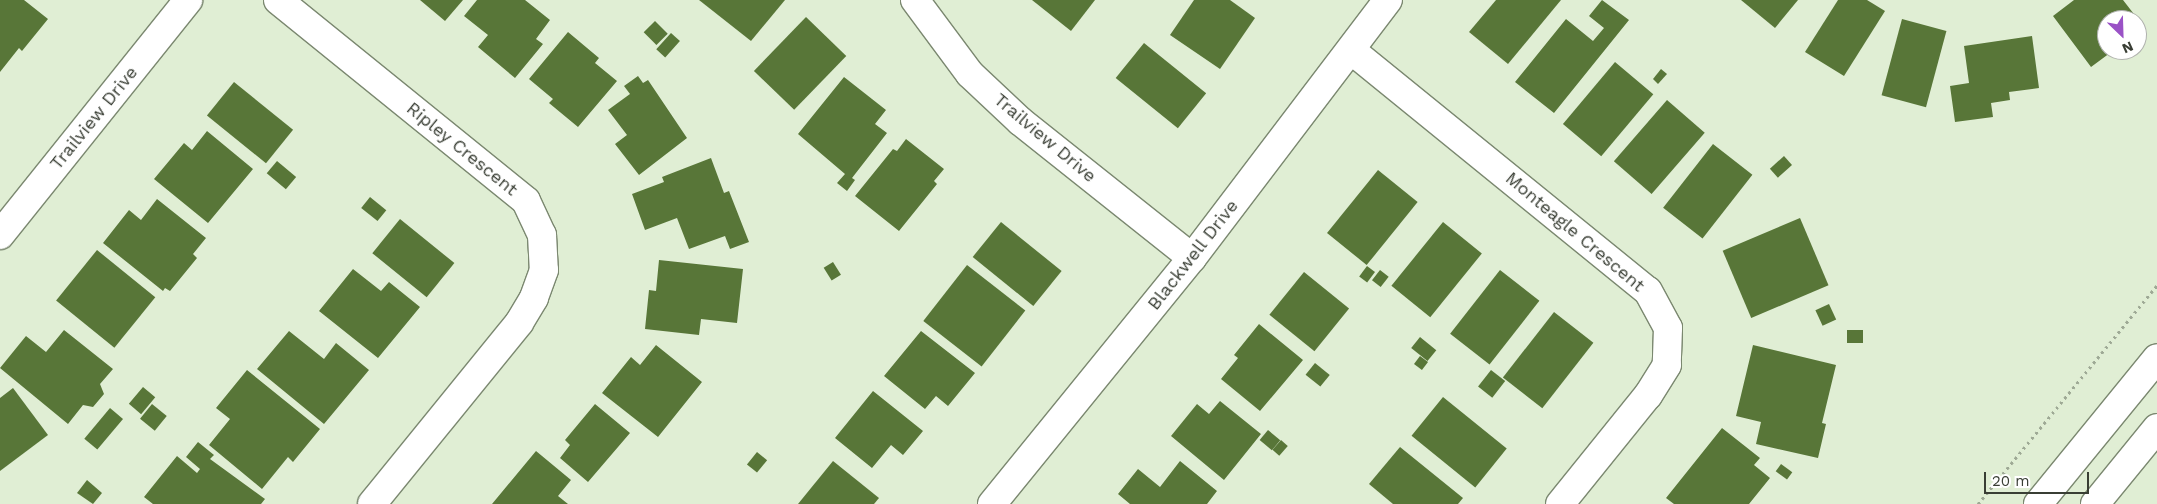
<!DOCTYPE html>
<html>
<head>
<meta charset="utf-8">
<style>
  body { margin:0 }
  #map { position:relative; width:2157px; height:504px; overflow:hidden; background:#e0eed4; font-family:"Work Sans",sans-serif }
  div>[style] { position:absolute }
  .building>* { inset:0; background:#587638; transform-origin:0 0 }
  .path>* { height:3px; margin-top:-1.5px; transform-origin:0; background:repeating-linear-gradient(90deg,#9ea995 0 2.5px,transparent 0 6.5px) }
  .roads { filter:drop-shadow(1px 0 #7b8870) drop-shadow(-1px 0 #7b8870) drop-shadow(0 1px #7b8870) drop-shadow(0 -1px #7b8870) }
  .minor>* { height:28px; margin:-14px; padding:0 14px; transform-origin:14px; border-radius:14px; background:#fff }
  .secondary>* { height:28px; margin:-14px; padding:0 14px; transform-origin:14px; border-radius:14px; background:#fff }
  span { translate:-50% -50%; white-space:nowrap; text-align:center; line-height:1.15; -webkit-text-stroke:5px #fff; paint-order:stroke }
  .street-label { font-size:18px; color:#393e34 }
  .north { position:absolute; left:2097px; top:10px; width:50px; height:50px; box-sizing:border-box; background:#fff; border:1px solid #b0b2ae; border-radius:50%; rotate:156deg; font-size:14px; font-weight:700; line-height:20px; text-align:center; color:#393e34 }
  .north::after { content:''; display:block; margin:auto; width:18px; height:22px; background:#9a52c6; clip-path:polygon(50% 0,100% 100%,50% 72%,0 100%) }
  .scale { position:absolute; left:1984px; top:472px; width:105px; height:22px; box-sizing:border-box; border:2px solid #393e34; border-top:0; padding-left:6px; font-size:15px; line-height:18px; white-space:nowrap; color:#393e34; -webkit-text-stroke:4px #fff; paint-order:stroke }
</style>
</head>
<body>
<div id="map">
  <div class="building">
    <i style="clip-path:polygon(0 0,24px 0,48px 19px,22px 51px,19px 48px,0 72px)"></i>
    <i style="clip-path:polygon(420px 0,463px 0,445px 21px)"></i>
    <i style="clip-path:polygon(477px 0,525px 0,550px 20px,536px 39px,543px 44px,515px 78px,478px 47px,488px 35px,464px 16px)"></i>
    <i style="clip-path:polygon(699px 0,785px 0,751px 41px)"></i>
    <i style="clip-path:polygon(1032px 0,1095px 0,1071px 31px)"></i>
    <i style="clip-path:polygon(1194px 0,1230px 0,1255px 18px,1220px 69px,1170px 35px)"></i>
    <i style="clip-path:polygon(1496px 0,1561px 0,1508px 64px,1469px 32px)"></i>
    <i style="clip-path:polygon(1602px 0,1629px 20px,1554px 113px,1515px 82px,1566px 19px,1593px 41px,1604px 28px,1589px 16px)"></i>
    <i style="clip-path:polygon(1741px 0,1798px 0,1775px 28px)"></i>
    <i style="clip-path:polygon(1838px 0,1867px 0,1885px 11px,1844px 76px,1805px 52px)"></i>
    <i style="clip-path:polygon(2074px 0,2123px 0,2144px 27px,2137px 32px,2137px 20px,2107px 20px,2107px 50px,2114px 50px,2091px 67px,2053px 16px)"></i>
    <i style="left:806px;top:17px;width:56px;height:75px;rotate:44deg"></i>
    <i style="left:1902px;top:19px;width:46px;height:79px;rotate:15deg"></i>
    <i style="left:655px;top:21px;width:18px;height:16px;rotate:45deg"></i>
    <i style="clip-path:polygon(568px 32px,599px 58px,595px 63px,617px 81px,578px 127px,549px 103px,553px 99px,529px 79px)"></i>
    <i style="left:671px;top:33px;width:12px;height:22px;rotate:42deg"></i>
    <i style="clip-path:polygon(2032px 36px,2039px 88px,2009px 92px,2010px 100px,1991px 103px,1993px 117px,1955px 122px,1950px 86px,1969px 83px,1964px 46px)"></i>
    <i style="left:1144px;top:43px;width:80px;height:45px;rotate:39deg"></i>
    <i style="left:1615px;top:62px;width:50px;height:81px;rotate:40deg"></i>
    <i style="clip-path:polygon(1661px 69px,1667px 74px,1658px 84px,1653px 79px)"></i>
    <i style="clip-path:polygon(638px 76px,643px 83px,648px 80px,687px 138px,639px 175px,615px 144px,627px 135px,608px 110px,630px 94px,624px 86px)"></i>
    <i style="clip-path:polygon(844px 77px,886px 110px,875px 124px,887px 133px,852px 178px,855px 180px,847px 191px,837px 183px,845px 174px,798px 134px)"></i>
    <i style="left:234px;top:82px;width:76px;height:43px;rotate:39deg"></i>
    <i style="left:1667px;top:100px;width:50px;height:81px;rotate:41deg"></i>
    <i style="clip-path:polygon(207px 131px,253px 169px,208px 223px,154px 179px,184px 143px,192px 150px)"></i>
    <i style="clip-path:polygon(906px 139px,944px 169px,934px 181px,937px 184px,899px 231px,855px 196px,893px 149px,897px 151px)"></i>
    <i style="left:1713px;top:144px;width:50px;height:81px;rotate:38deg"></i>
    <i style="left:1784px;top:156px;width:12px;height:19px;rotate:48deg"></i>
    <i style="clip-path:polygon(711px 158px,724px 193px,729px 191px,749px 242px,730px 249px,725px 236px,689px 249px,677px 218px,645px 230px,632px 194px,664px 182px,662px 177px)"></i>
    <i style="left:277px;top:161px;width:25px;height:16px;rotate:40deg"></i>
    <i style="left:1378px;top:170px;width:51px;height:81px;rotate:39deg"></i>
    <i style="left:370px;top:197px;width:21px;height:14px;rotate:39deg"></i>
    <i style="clip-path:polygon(157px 199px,206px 238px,193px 254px,197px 258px,170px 291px,165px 288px,163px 291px,103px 243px,129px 210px,141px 220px)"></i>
    <i style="left:1800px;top:218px;width:73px;height:84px;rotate:67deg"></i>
    <i style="left:400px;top:219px;width:70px;height:44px;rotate:39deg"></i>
    <i style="left:1001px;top:222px;width:78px;height:45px;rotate:39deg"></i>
    <i style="left:1443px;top:222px;width:50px;height:82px;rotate:39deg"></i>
    <i style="left:97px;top:250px;width:75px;height:65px;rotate:39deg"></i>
    <i style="clip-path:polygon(659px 260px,743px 269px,737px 323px,701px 319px,699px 335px,645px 329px,649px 290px,656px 291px)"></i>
    <i style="left:833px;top:262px;width:15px;height:11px;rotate:58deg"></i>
    <i style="left:967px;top:265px;width:74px;height:71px;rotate:38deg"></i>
    <i style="left:1367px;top:266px;width:10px;height:13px;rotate:37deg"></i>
    <i style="clip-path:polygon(353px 269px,381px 291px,389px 282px,420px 307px,378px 358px,319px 311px)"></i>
    <i style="left:1380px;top:270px;width:11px;height:13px;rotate:38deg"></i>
    <i style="left:1500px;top:270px;width:50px;height:81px;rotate:38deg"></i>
    <i style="left:1304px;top:272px;width:58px;height:55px;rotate:39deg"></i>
    <i style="left:1829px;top:304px;width:17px;height:15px;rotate:65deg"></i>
    <i style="left:1554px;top:312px;width:50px;height:83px;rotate:38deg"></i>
    <i style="clip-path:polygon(1259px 324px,1303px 360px,1260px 411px,1221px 379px,1238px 358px,1234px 355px)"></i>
    <i style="clip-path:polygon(64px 330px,113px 369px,100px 384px,104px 394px,93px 407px,83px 405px,68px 424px,0 368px,26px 336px,46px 352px)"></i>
    <i style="left:1847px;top:330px;width:16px;height:13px"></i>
    <i style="clip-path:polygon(289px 331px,324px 359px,336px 343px,369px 370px,324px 424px,257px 369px)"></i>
    <i style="clip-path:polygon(921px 331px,975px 373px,948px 406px,936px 396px,925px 409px,884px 376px)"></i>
    <i style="left:1420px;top:337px;width:21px;height:14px;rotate:39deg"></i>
    <i style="clip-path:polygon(656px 345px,702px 382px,658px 437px,602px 393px,631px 357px,640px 365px)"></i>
    <i style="clip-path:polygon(1753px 345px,1836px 365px,1822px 423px,1826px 424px,1818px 458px,1756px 444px,1761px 422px,1736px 416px)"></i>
    <i style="left:1420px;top:356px;width:10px;height:10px;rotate:37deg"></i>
    <i style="left:1315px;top:363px;width:19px;height:15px;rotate:39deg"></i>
    <i style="clip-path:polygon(247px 370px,320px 429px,293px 462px,288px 457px,262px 489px,209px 445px,230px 419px,216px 408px)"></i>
    <i style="left:1491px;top:370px;width:18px;height:21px;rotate:38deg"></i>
    <i style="left:143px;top:387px;width:16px;height:22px;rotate:40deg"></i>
    <i style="clip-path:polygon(13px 388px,48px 435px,0 471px,0 398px)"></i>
    <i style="clip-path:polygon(873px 391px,923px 431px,903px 455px,891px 445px,872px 468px,835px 438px)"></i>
    <i style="left:1443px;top:397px;width:82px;height:50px;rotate:39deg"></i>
    <i style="clip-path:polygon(1220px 401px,1261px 434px,1224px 480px,1171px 436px,1197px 404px,1209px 414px)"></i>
    <i style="left:152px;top:404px;width:19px;height:19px;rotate:39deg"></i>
    <i style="clip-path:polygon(595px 404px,630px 433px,588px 482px,560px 458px,570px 445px,565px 440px)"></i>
    <i style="left:110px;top:408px;width:17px;height:40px;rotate:40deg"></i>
    <i style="clip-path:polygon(1722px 428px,1760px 458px,1754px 465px,1770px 478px,1749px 504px,1674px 504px,1666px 498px)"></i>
    <i style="left:1268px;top:430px;width:16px;height:13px;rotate:40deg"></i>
    <i style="left:1281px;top:440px;width:9px;height:13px;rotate:41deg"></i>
    <i style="clip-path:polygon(198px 442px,214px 455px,210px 459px,265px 499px,261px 504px,153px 504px,144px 497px,177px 456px,197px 473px,200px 469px,186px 457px)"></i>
    <i style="clip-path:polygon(1400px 447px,1463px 498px,1458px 504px,1393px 504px,1369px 484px)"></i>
    <i style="clip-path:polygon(536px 451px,571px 480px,558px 496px,568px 504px,492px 504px)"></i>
    <i style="left:757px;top:452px;width:13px;height:16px;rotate:39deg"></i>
    <i style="clip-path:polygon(833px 461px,879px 498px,874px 504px,798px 504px)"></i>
    <i style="clip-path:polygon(1180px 461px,1217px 491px,1207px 504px,1130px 504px,1118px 494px,1138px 469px,1160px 487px)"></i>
    <i style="left:1781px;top:464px;width:14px;height:9px;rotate:36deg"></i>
    <i style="clip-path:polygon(87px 480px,102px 493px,93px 504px,77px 493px)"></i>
  </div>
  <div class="path">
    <i style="left:1978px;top:504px;width:283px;rotate:-50.7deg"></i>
  </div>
  <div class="roads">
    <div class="minor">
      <i style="left:278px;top:0;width:319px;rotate:39deg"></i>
      <i style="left:526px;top:201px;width:38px;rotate:65deg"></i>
      <i style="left:542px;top:235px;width:35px;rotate:87deg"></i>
      <i style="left:544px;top:270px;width:30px;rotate:110deg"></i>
      <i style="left:534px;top:298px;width:29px;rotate:121deg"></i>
      <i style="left:519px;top:323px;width:233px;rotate:129.1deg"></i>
      <i style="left:915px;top:0;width:92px;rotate:53.4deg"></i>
      <i style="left:970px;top:74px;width:69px;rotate:43.2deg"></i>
      <i style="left:1020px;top:121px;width:220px;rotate:38.5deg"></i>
      <i style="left:1351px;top:50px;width:382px;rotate:39.1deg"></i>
      <i style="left:1648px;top:291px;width:42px;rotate:61.6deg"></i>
      <i style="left:1668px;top:328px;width:37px;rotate:92deg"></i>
      <i style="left:1667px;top:365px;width:36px;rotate:122deg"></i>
      <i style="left:1648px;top:395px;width:140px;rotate:128.9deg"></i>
      <i style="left:0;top:235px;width:301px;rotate:-51.3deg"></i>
      <i style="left:992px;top:504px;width:317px;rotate:-50.9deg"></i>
      <i style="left:1192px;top:258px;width:324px;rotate:-52.8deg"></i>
    </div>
    <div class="secondary">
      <i style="left:2038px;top:504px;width:188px;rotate:-50.8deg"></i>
      <i style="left:2095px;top:504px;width:98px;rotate:-50.8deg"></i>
    </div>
  </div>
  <div class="street-label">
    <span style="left:94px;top:118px;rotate:-51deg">Trailview Drive</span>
    <span style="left:1045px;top:138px;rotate:40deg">Trailview Drive</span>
    <span style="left:462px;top:149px;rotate:39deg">Ripley Crescent</span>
    <span style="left:1575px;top:232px;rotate:40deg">Monteagle Crescent</span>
    <span style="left:1193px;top:255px;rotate:-52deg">Blackwell Drive</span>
  </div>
  <div class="north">N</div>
  <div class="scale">20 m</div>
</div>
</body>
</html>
